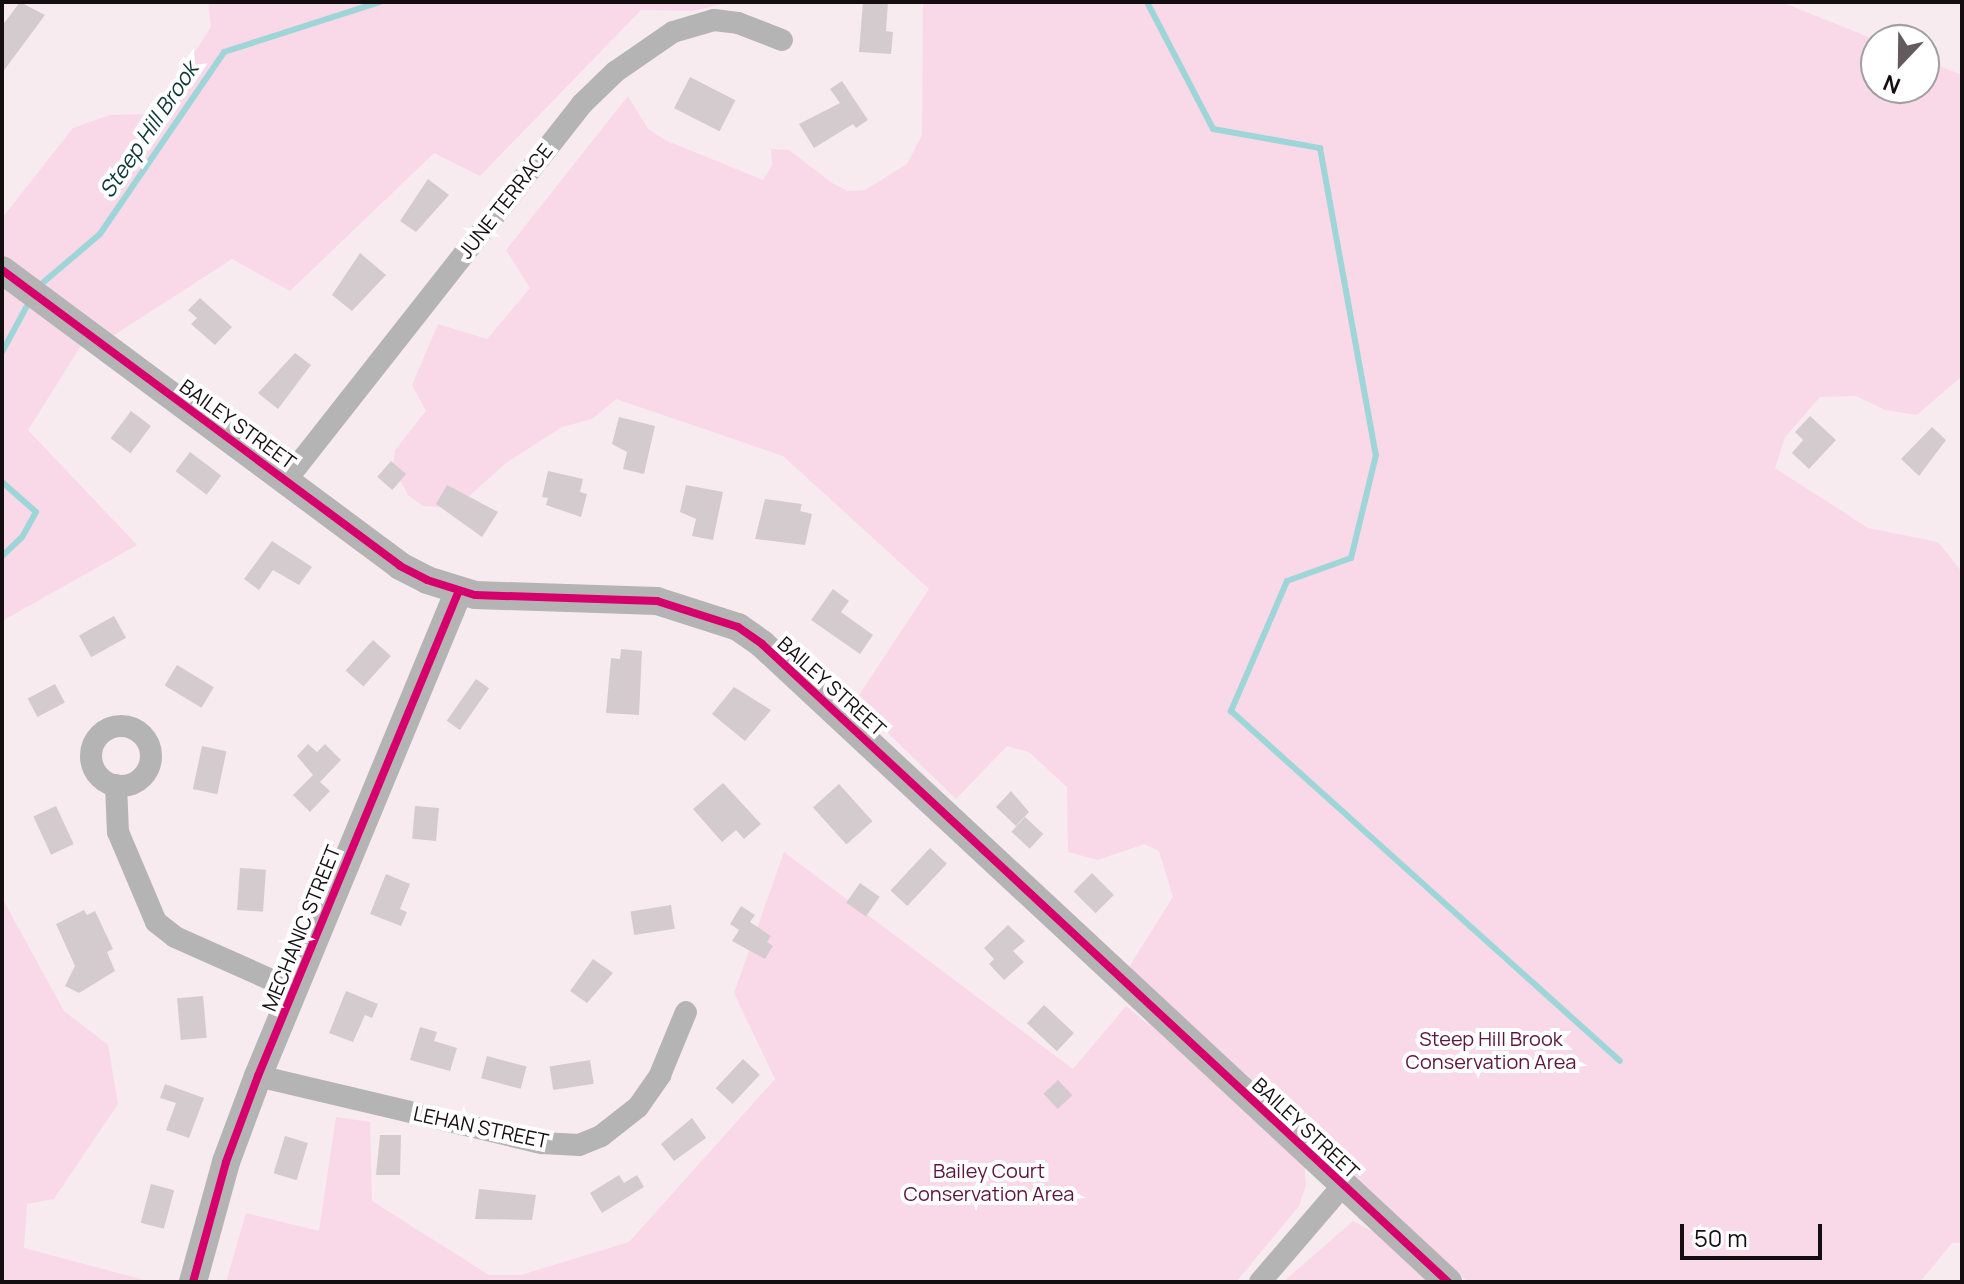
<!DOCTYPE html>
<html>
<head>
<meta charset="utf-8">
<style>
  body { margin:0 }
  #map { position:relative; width:1964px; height:1284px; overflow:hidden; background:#f7ebf0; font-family:Manrope,sans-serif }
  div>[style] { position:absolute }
  .green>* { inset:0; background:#f9d9e7 }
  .stream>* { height:6px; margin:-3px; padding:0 3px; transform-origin:3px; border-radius:3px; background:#9ed5d8 }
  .building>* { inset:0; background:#d4cbcf; transform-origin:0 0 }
  .minor>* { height:22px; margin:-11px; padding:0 11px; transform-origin:11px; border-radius:11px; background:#b5b4b4 }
  .minor>.ring { margin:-11px; padding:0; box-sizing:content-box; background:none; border:22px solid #b5b4b4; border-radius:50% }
  .tertiary>* { height:28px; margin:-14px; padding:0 14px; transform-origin:14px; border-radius:14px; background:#b5b4b4 }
  .cycleway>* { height:8px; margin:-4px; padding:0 4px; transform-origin:4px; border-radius:4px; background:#d6006c }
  span { translate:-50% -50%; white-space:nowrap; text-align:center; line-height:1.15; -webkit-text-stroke:8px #fff; paint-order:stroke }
  .street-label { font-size:20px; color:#150e11 }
  .park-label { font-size:20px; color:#5d153d }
  .water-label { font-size:22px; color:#0d3637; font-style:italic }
  .frame { position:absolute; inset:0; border:4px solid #150e11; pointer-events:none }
  .north { position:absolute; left:1860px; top:24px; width:80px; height:80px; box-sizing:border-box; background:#fff; border:2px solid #a19fa0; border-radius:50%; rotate:202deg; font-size:22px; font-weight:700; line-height:32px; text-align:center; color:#150e11 }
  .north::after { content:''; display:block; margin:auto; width:28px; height:36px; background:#645b5f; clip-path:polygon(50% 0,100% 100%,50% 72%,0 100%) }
  .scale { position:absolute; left:1680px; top:1224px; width:142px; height:36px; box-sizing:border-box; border:4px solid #150e11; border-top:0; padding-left:10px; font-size:24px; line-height:28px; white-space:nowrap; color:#150e11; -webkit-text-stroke:6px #fff; paint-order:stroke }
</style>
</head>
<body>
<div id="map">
  <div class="green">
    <i style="clip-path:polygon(208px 2px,732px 2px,692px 11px,641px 10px,480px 176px,434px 153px,290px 291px,232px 259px,105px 341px,2px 263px,2px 218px,73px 128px,110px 115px,145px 114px,160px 105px,211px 27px)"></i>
    <i style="clip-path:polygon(923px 2px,1781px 2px,1876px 40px,1876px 88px,1924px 88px,1924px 60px,1962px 75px,1962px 376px,1917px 415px,1885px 410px,1856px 396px,1820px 397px,1785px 437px,1775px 468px,1868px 528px,1938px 542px,1962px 572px,1962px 1243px,1952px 1243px,1920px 1282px,1468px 1282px,1127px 970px,1173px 897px,1159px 851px,1144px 844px,1098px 860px,1068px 852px,1067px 787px,1029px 752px,1007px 746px,956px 799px,855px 701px,929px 589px,783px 456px,616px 399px,592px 419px,562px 427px,506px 463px,456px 508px,423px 506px,408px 495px,393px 467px,395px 450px,426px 411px,412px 385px,438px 324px,487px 339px,530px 288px,506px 250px,628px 96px,648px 129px,665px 140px,763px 180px,772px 165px,771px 149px,789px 150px,832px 183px,848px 191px,865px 190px,907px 164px,922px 135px)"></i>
    <i style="clip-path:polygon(2px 285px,81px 346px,28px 430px,137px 545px,2px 621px)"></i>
    <i style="clip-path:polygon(784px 852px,1073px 1069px,1126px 1006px,1147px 1023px,1151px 1019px,1304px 1160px,1306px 1185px,1299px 1206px,1236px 1282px,226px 1282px,246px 1213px,319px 1231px,336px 1117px,370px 1122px,372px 1201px,489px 1275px,521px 1275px,629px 1242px,775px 1079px,734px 993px)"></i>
    <i style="clip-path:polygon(2px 898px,64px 1011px,108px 1045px,118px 1104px,54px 1199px,27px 1204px,24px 1248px,152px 1282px,2px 1282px)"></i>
    <i style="clip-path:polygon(1353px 1221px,1374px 1232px,1432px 1282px,1283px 1282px)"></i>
  </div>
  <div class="stream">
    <i style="left:1147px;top:2px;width:143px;rotate:62.5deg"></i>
    <i style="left:1213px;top:129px;width:109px;rotate:10.1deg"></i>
    <i style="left:1320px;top:148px;width:312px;rotate:79.7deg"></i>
    <i style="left:1376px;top:455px;width:106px;rotate:103.6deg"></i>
    <i style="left:1351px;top:558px;width:68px;rotate:160.2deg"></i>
    <i style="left:1287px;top:581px;width:142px;rotate:113.3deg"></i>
    <i style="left:1231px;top:711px;width:523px;rotate:41.98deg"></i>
    <i style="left:39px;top:286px;width:80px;rotate:-40.4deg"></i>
    <i style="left:100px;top:234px;width:220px;rotate:-55.7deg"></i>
    <i style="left:224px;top:52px;width:164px;rotate:-17.8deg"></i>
    <i style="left:2px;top:352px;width:57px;rotate:-61.6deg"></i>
    <i style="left:2px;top:482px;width:45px;rotate:41.4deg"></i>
    <i style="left:36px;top:512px;width:29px;rotate:119deg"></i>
    <i style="left:22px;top:537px;width:28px;rotate:136deg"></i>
  </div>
  <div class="building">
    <i style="clip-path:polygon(20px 2px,45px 15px,2px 73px,2px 26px)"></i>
    <i style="clip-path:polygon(863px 2px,888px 2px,886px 31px,893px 32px,891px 54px,859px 52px)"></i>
    <i style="left:690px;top:77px;width:51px;height:35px;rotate:27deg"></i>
    <i style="clip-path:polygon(842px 81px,868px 120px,856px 128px,853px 124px,814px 148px,799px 124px,840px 103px,830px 89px)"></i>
    <i style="clip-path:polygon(428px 179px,449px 195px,416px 232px,400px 221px)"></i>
    <i style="clip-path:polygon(360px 253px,386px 275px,352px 311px,332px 295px)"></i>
    <i style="clip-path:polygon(200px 298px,232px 327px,215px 345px,191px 324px,197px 318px,188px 310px)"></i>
    <i style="clip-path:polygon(295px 353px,311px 365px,278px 409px,258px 393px)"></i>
    <i style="left:131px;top:411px;width:25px;height:34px;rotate:37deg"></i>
    <i style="clip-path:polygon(1810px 416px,1836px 440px,1809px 469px,1792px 453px,1803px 440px,1795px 432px)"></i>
    <i style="clip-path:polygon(619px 417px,655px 426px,644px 474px,623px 469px,627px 452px,612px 444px)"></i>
    <i style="clip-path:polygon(1932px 427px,1946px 440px,1919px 476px,1901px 459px)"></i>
    <i style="left:190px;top:452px;width:39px;height:24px;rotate:37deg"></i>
    <i style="left:391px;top:461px;width:20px;height:21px;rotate:41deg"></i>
    <i style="clip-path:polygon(548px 471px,583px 479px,580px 492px,587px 494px,581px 517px,546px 505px,548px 498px,542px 497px)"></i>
    <i style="clip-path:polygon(447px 485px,498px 512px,482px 537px,436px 504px)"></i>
    <i style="clip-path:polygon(686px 485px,723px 492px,713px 540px,692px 536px,696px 519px,680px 512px)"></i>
    <i style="clip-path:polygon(765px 499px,802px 504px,800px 511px,812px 514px,805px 545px,755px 539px)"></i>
    <i style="clip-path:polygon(272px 541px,312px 567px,299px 585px,273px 570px,259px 590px,244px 579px)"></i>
    <i style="clip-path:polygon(833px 589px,849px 601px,841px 612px,873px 635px,860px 654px,811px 620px)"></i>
    <i style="left:114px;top:616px;width:25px;height:40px;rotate:61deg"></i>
    <i style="left:373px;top:640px;width:24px;height:41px;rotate:42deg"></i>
    <i style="clip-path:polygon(621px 649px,642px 651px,639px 715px,606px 713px,611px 658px,620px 659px)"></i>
    <i style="left:177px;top:665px;width:43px;height:24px;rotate:31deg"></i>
    <i style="left:476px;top:679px;width:16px;height:51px;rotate:35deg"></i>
    <i style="left:55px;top:684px;width:21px;height:31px;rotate:62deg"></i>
    <i style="clip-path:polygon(734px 687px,771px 710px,745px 741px,712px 714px)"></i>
    <i style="clip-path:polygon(308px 744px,317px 752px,325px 744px,341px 760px,320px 782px,330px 791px,310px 812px,293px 795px,313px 775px,297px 756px)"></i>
    <i style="left:202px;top:746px;width:25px;height:44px;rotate:12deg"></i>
    <i style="clip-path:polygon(723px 783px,761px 824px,744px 839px,736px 830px,722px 842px,693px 809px)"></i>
    <i style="left:839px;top:784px;width:50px;height:35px;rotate:48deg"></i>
    <i style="clip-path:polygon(1011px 791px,1029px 812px,1016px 826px,996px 807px)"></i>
    <i style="left:56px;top:806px;width:42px;height:25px;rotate:65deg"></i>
    <i style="left:415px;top:806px;width:24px;height:33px;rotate:5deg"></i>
    <i style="left:1025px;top:817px;width:25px;height:20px;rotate:43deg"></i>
    <i style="left:930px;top:848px;width:23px;height:58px;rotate:43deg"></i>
    <i style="left:240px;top:868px;width:26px;height:42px;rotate:4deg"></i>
    <i style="left:1092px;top:873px;width:31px;height:26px;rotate:45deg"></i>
    <i style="clip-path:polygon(386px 874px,410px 884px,400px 909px,407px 912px,401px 926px,370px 914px)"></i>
    <i style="left:860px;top:883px;width:24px;height:24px;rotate:35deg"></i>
    <i style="left:671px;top:905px;width:24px;height:41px;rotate:81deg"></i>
    <i style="clip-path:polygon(741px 906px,755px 915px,750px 922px,771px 936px,767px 942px,773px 946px,765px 959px,732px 941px,739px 930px,730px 924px)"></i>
    <i style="clip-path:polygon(84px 910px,87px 915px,95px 911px,113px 949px,107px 952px,115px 971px,79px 993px,65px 986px,75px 966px,56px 924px)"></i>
    <i style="clip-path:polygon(1008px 925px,1025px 941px,1013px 951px,1024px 962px,1004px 980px,989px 964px,994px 959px,984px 948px)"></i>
    <i style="clip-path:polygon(593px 959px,613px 973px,587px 1003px,570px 991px)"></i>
    <i style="clip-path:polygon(346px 991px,378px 1004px,372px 1018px,365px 1015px,353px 1042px,329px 1033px)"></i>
    <i style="left:203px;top:996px;width:42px;height:26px;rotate:85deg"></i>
    <i style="left:1044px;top:1005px;width:41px;height:25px;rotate:43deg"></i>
    <i style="clip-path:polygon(420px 1027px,437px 1032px,434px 1041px,457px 1048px,450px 1071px,410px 1060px)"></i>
    <i style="left:487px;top:1056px;width:41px;height:23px;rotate:15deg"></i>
    <i style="left:743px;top:1059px;width:23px;height:40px;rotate:43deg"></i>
    <i style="left:590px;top:1060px;width:24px;height:41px;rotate:81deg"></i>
    <i style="left:1058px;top:1080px;width:21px;height:20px;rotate:47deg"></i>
    <i style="clip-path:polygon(165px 1084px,204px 1098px,189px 1138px,166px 1130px,176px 1103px,160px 1098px)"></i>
    <i style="clip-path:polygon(692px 1118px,706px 1138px,674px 1161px,661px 1144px)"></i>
    <i style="clip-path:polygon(380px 1135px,401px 1135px,400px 1175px,376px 1175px)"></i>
    <i style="left:285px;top:1136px;width:24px;height:39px;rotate:17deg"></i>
    <i style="clip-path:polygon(619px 1175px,624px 1183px,637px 1175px,644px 1187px,602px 1213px,590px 1193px)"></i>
    <i style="left:151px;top:1184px;width:24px;height:40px;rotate:15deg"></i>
    <i style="clip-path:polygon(479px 1189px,536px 1195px,532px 1220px,475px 1219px)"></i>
  </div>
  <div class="minor">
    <i style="left:287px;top:479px;width:477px;rotate:-51.8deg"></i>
    <i style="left:582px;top:104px;width:46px;rotate:-44.1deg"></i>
    <i style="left:615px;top:72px;width:70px;rotate:-34.6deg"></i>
    <i style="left:673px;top:32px;width:43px;rotate:-16.3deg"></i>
    <i style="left:714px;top:20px;width:24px;rotate:7deg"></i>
    <i style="left:738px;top:23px;width:47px;rotate:21.1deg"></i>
    <i class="ring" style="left:91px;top:726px;width:38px;height:38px"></i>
    <i style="left:116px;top:785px;width:47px;rotate:87.6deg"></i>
    <i style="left:118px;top:832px;width:98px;rotate:67.1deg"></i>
    <i style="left:156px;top:922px;width:24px;rotate:38deg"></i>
    <i style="left:175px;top:937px;width:128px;rotate:24deg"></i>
    <i style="left:258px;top:1076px;width:292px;rotate:13.3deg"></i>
    <i style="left:542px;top:1143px;width:37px;rotate:3deg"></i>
    <i style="left:579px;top:1145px;width:24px;rotate:-22deg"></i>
    <i style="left:601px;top:1136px;width:47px;rotate:-38.1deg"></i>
    <i style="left:638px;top:1107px;width:39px;rotate:-55deg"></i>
    <i style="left:660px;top:1075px;width:68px;rotate:-67.6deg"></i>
    <i style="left:1260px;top:1282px;width:128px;rotate:-49.4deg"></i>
  </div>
  <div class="tertiary">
    <i style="left:2px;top:270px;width:496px;rotate:36.6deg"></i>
    <i style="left:400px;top:566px;width:30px;rotate:27deg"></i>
    <i style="left:427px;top:580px;width:50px;rotate:17.4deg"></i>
    <i style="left:475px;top:595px;width:182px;rotate:1.9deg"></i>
    <i style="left:657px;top:601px;width:85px;rotate:17.8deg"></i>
    <i style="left:738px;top:627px;width:29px;rotate:35deg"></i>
    <i style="left:762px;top:644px;width:937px;rotate:42.92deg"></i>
    <i style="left:193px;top:1282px;width:124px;rotate:-74.6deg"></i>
    <i style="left:226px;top:1162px;width:92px;rotate:-69.6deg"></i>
    <i style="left:258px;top:1076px;width:523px;rotate:-67.51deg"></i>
  </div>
  <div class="cycleway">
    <i style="left:2px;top:270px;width:496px;rotate:36.6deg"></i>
    <i style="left:400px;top:566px;width:30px;rotate:27deg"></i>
    <i style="left:427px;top:580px;width:50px;rotate:17.4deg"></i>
    <i style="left:475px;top:595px;width:182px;rotate:1.9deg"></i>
    <i style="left:657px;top:601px;width:85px;rotate:17.8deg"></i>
    <i style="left:738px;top:627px;width:29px;rotate:35deg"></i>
    <i style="left:762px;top:644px;width:937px;rotate:42.92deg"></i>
    <i style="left:193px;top:1282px;width:124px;rotate:-74.6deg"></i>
    <i style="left:226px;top:1162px;width:92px;rotate:-69.6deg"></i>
    <i style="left:258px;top:1076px;width:523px;rotate:-67.51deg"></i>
  </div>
  <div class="street-label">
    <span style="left:505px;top:201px;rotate:-52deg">JUNE TERRACE</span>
    <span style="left:238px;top:424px;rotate:36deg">BAILEY STREET</span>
    <span style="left:832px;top:686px;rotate:42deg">BAILEY STREET</span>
    <span style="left:301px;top:928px;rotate:-68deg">MECHANIC STREET</span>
    <span style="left:481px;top:1127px;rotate:12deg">LEHAN STREET</span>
    <span style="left:1306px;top:1128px;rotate:43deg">BAILEY STREET</span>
  </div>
  <div class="park-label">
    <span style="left:1491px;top:1050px">Steep Hill Brook<br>Conservation Area</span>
    <span style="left:989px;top:1182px">Bailey Court<br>Conservation Area</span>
  </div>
  <div class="water-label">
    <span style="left:149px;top:130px;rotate:-56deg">Steep Hill Brook</span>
  </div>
  <div class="frame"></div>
  <div class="north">N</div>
  <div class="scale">50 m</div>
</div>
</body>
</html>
